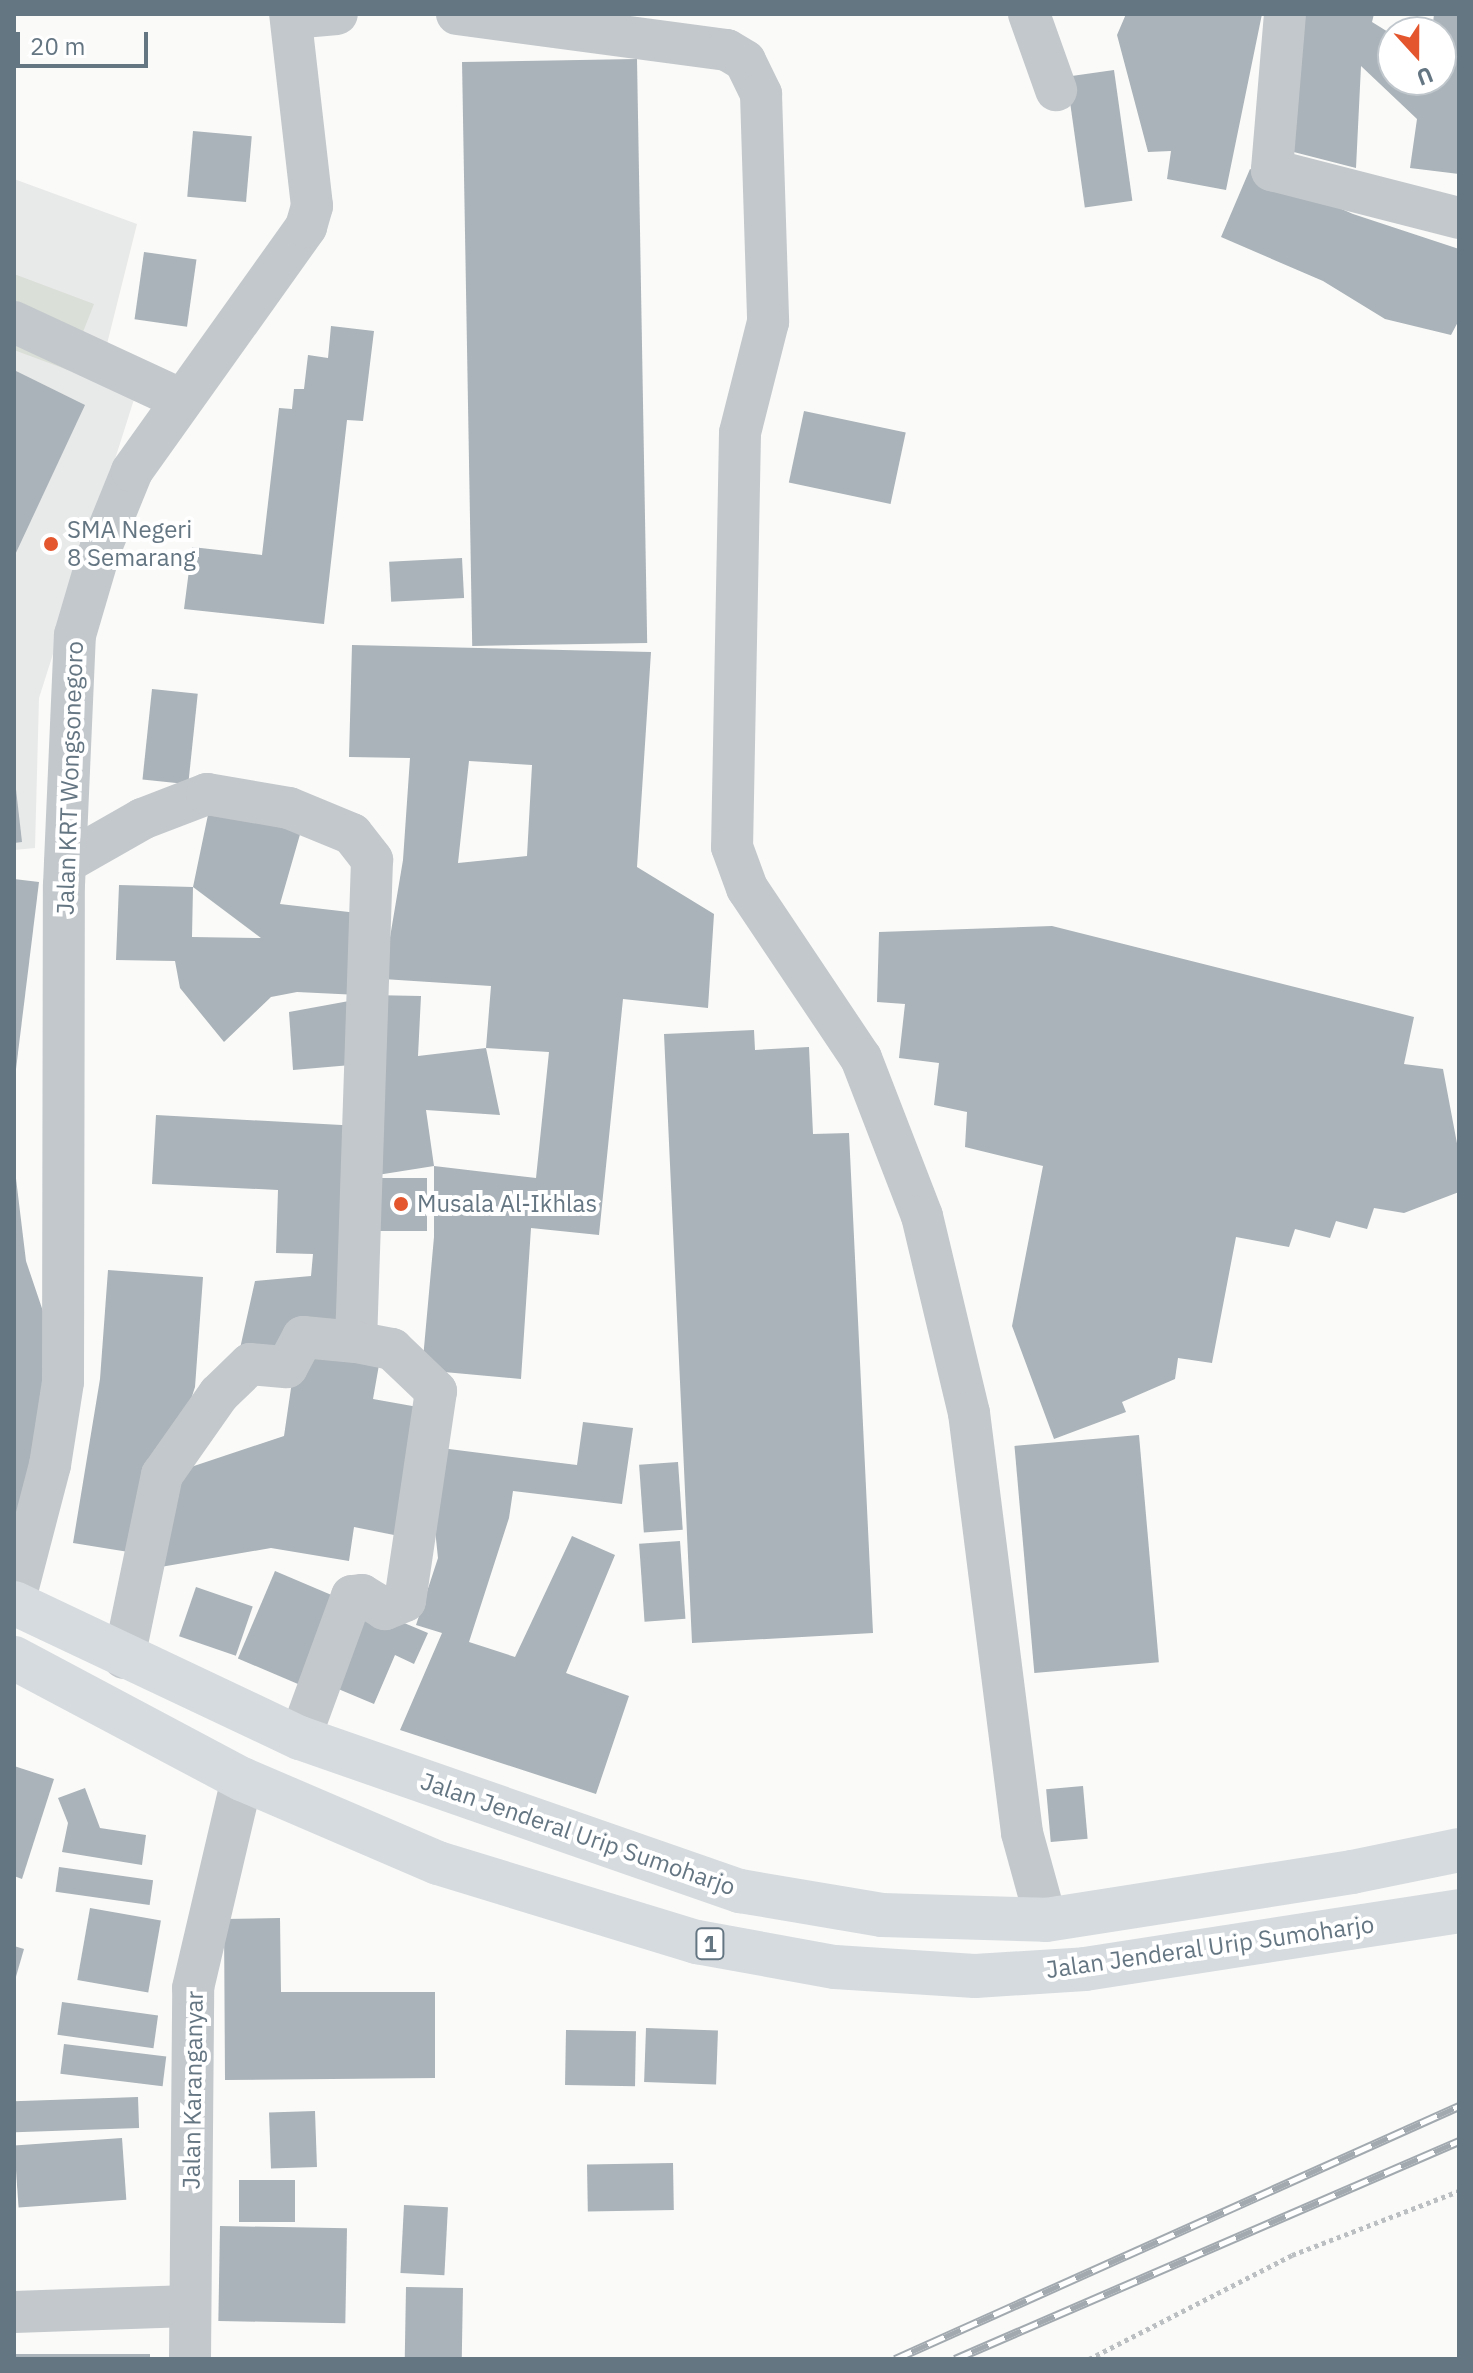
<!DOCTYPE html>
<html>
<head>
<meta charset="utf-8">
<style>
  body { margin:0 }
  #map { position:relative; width:1473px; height:2373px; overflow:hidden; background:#fafaf8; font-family:"IBM Plex Sans",sans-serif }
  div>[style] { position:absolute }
  .built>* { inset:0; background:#e8e9e9 }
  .green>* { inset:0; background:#dadfd7 }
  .building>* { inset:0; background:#aab3b9; transform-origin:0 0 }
  .path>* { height:5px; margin-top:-2.5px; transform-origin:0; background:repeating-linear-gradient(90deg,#bbbfc2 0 4px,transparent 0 8px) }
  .minor>* { height:42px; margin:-21px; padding:0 21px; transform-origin:21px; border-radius:21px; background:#c3c8cc }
  .highway>* { height:44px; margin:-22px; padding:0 22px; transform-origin:22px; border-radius:22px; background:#d6dbdf }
  .rail>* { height:9px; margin-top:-4.5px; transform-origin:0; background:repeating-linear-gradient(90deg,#fff 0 18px,#a2aab0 0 36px); box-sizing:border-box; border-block:2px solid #a2aab0 }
  .dots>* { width:22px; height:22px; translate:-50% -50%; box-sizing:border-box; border:4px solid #fff; border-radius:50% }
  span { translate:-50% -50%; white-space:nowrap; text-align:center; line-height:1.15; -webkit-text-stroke:8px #fff; paint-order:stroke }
  .shield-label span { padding:2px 6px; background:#fff; border:2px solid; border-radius:6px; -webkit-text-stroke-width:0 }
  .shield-label { font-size:22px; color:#657683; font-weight:700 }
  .poi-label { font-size:24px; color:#657683 }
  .left { translate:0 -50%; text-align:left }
  .street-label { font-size:24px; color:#657683 }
  .frame { position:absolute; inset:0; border:16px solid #657683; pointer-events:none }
  .north { position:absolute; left:1377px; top:16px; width:80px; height:80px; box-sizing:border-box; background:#fff; border:2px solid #c1c8cd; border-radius:50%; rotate:159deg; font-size:22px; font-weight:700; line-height:32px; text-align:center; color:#657683 }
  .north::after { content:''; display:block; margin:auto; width:28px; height:36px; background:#e4572e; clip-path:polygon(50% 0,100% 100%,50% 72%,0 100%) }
  .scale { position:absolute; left:16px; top:32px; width:132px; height:36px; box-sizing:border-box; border:4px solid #657683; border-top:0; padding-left:10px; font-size:24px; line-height:28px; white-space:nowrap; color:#657683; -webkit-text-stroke:6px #fff; paint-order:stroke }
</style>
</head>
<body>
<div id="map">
  <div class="built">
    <i style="clip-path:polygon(14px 179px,137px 224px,101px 368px,137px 390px,39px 698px,35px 848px,14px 850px)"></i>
  </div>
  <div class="green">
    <i style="clip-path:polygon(14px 274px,94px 304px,68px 370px,14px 350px)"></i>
  </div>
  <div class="building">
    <i style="clip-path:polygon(1126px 14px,1262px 14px,1226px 190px,1167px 179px,1171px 151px,1148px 152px,1117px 35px)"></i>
    <i style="clip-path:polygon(1302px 14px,1374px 14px,1372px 22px,1393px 35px,1393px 80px,1441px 80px,1441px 32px,1432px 32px,1434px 14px,1459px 14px,1459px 174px,1410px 168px,1417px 119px,1361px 66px,1356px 168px,1282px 149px)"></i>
    <i style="left:637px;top:59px;width:584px;height:175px;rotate:89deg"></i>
    <i style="left:1114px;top:70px;width:132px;height:48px;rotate:82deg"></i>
    <i style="left:193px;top:131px;width:59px;height:66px;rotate:5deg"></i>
    <i style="clip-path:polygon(1250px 169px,1353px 214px,1459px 249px,1459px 320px,1451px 335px,1385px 319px,1323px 281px,1221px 237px)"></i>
    <i style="left:144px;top:252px;width:53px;height:68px;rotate:8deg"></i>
    <i style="clip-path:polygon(331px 326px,374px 331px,363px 421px,347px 420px,324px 624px,184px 609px,192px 547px,262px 555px,279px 408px,292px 409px,294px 389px,304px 389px,308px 355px,328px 358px)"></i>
    <i style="clip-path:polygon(14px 370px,85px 405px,14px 557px)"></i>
    <i style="left:804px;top:411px;width:104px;height:73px;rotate:12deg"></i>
    <i style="left:462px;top:558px;width:40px;height:73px;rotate:87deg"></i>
    <i style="clip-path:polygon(evenodd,352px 645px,651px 652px,637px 867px,714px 914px,708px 1008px,623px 999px,599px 1235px,531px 1228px,521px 1379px,422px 1370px,434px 1237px,434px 1166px,536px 1178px,549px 1052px,486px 1048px,500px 1115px,426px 1110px,434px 1166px,371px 1176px,370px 995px,421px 996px,418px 1056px,486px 1048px,491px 986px,383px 979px,403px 860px,410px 758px,349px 757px,352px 645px,469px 761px,532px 765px,527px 856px,458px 863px,469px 761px)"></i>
    <i style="left:152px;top:689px;width:46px;height:91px;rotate:6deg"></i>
    <i style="clip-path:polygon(14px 772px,22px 842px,14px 843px)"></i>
    <i style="clip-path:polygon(210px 805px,301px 831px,280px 904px,366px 914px,359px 995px,297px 992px,271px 997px,224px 1042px,180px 988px,175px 961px,116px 960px,119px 885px,193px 887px,192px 937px,261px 938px,193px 887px)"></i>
    <i style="clip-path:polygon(14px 879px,39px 882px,16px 1069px,14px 1069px)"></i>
    <i style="clip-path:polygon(1052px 926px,1414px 1017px,1404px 1064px,1443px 1069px,1459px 1154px,1459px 1192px,1404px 1213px,1374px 1208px,1367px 1229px,1336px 1221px,1330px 1238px,1295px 1229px,1289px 1247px,1236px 1237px,1212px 1363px,1178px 1358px,1175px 1379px,1122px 1402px,1126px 1412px,1054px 1439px,1012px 1326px,1043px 1166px,965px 1147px,967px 1112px,934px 1105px,939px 1063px,899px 1058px,905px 1004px,877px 1002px,879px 932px)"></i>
    <i style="clip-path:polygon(360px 999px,351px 1065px,293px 1070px,289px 1012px)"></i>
    <i style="clip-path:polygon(754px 1030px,755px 1050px,809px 1047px,813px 1134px,849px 1133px,873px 1633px,692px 1643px,664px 1034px)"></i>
    <i style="clip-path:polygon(156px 1115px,360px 1126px,352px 1332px,237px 1362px,255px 1281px,311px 1276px,313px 1254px,276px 1253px,278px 1190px,152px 1184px)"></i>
    <i style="clip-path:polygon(14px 1162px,26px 1261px,50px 1332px,47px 1449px,14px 1531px)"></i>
    <i style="left:374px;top:1178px;width:53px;height:53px"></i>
    <i style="clip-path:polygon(108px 1270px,203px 1277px,195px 1387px,141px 1554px,73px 1543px,100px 1379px)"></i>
    <i style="clip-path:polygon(297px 1347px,380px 1359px,373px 1399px,429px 1409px,409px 1538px,354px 1527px,349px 1561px,271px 1548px,149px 1569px,167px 1475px,284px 1436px)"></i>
    <i style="clip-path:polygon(583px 1422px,633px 1428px,622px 1504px,513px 1491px,509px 1518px,469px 1642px,515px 1657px,572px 1536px,615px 1555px,566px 1673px,629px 1696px,596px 1794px,400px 1730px,442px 1633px,416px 1625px,438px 1558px,433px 1510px,441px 1448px,577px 1465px)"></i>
    <i style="left:1139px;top:1435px;width:228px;height:125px;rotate:85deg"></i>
    <i style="left:678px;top:1462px;width:68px;height:39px;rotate:86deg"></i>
    <i style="left:680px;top:1541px;width:78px;height:41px;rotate:86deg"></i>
    <i style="left:275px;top:1571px;width:78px;height:95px;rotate:23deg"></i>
    <i style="left:196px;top:1587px;width:60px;height:52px;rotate:19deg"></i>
    <i style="clip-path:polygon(359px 1604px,428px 1633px,414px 1664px,395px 1655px,374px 1704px,324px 1683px)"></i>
    <i style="clip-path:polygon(14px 1766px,54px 1779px,22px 1879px,14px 1876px)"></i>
    <i style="left:1083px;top:1786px;width:53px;height:37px;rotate:85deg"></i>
    <i style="clip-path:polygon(85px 1788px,100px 1828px,146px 1835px,142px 1865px,62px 1852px,68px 1823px,58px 1798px)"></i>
    <i style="left:59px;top:1867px;width:95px;height:25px;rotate:8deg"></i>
    <i style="left:90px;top:1908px;width:72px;height:73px;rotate:10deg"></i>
    <i style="clip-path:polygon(280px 1918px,281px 1992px,435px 1992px,435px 2078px,225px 2080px,224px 1919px)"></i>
    <i style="clip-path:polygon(14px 1946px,24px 1949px,15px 1980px,14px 1980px)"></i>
    <i style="left:62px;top:2002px;width:97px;height:33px;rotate:8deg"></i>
    <i style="left:646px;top:2028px;width:72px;height:54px;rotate:2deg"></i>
    <i style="left:566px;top:2030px;width:70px;height:55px;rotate:1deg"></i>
    <i style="left:64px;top:2044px;width:103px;height:30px;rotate:7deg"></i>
    <i style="left:138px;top:2097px;width:31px;height:124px;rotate:88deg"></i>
    <i style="left:315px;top:2111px;width:56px;height:46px;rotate:88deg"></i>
    <i style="left:122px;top:2138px;width:62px;height:108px;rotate:86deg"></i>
    <i style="left:673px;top:2163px;width:47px;height:86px;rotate:89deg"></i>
    <i style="left:239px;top:2180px;width:56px;height:42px"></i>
    <i style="left:404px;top:2205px;width:44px;height:68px;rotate:3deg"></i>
    <i style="left:220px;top:2226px;width:127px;height:95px;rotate:1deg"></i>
    <i style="left:406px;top:2287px;width:57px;height:72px;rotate:1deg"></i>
    <i style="left:14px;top:2354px;width:136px;height:5px"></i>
  </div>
  <div class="path">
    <i style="left:1089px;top:2359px;width:228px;rotate:-27.1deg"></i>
    <i style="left:1292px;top:2255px;width:179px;rotate:-21deg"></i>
  </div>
  <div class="minor">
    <i style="left:457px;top:14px;width:272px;rotate:7.6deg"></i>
    <i style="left:727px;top:50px;width:21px;rotate:31deg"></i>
    <i style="left:745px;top:61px;width:37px;rotate:64deg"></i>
    <i style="left:761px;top:94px;width:228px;rotate:88.2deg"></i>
    <i style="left:768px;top:322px;width:114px;rotate:104.2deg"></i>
    <i style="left:740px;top:433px;width:414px;rotate:91.1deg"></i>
    <i style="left:732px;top:847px;width:44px;rotate:69.9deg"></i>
    <i style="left:747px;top:888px;width:205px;rotate:56.2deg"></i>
    <i style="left:861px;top:1058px;width:169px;rotate:68.9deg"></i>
    <i style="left:922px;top:1216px;width:203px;rotate:76.6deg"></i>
    <i style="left:969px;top:1413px;width:423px;rotate:82.8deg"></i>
    <i style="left:1022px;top:1833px;width:90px;rotate:74.6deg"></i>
    <i style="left:1029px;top:14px;width:81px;rotate:70.4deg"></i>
    <i style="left:1285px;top:14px;width:157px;rotate:94.8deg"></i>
    <i style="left:1272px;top:170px;width:193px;rotate:14.4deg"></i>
    <i style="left:291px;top:18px;width:46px;rotate:-5deg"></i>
    <i style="left:14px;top:322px;width:185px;rotate:24.9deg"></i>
    <i style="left:65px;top:863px;width:89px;rotate:-29.7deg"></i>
    <i style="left:142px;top:819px;width:70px;rotate:-21deg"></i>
    <i style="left:207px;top:794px;width:83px;rotate:9.7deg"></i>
    <i style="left:289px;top:808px;width:68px;rotate:22.4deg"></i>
    <i style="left:352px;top:834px;width:33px;rotate:52deg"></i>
    <i style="left:372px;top:860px;width:482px;rotate:91.9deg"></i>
    <i style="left:356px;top:1342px;width:37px;rotate:11deg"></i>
    <i style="left:392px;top:1349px;width:61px;rotate:43.7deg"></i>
    <i style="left:436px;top:1391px;width:212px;rotate:98.4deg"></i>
    <i style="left:405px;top:1601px;width:22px;rotate:158deg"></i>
    <i style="left:385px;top:1609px;width:27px;rotate:-149deg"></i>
    <i style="left:362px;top:1595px;width:10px;rotate:174deg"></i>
    <i style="left:352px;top:1596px;width:151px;rotate:110.1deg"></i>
    <i style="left:14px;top:1603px;width:143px;rotate:-75.4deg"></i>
    <i style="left:50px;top:1465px;width:84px;rotate:-81.1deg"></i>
    <i style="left:63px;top:1382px;width:497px;rotate:-89.9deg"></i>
    <i style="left:64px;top:885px;width:250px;rotate:-87.5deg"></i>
    <i style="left:75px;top:635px;width:89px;rotate:-73.6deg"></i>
    <i style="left:100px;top:550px;width:85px;rotate:-67.9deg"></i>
    <i style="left:132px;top:471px;width:300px;rotate:-54.5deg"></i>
    <i style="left:306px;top:227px;width:22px;rotate:-74deg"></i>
    <i style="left:312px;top:206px;width:193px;rotate:-96.5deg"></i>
    <i style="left:124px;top:1658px;width:187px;rotate:-78.3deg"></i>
    <i style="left:162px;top:1475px;width:99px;rotate:-54.9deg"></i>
    <i style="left:219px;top:1394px;width:43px;rotate:-44.1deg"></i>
    <i style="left:250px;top:1364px;width:37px;rotate:5deg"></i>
    <i style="left:287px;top:1367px;width:34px;rotate:-62deg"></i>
    <i style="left:303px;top:1337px;width:53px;rotate:5.4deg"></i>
    <i style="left:14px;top:2312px;width:175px;rotate:-2deg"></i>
    <i style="left:190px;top:2359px;width:371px;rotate:-89.5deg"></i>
    <i style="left:193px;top:1988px;width:215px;rotate:-76.8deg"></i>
  </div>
  <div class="highway">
    <i style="left:14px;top:1603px;width:316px;rotate:25.3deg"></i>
    <i style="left:300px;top:1738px;width:466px;rotate:19.2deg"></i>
    <i style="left:740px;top:1891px;width:144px;rotate:9.6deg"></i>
    <i style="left:882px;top:1915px;width:164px;rotate:1.7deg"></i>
    <i style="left:1046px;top:1920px;width:310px;rotate:-8.9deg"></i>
    <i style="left:1352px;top:1872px;width:109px;rotate:-11.6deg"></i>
    <i style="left:14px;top:1658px;width:258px;rotate:28deg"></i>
    <i style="left:242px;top:1779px;width:213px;rotate:23.2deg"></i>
    <i style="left:438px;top:1863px;width:271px;rotate:17deg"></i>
    <i style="left:697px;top:1942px;width:140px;rotate:10.3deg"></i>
    <i style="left:835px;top:1967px;width:140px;rotate:3.7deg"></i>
    <i style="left:975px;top:1976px;width:110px;rotate:-3.6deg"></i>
    <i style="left:1085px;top:1969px;width:378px;rotate:-8.8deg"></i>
  </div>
  <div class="rail">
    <i style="left:895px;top:2359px;width:618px;rotate:-24.16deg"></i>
    <i style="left:955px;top:2359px;width:549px;rotate:-23.39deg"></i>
  </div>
  <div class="dots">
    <i style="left:51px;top:544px;background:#e4572e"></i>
    <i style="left:401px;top:1204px;background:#e4572e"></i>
  </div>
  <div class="shield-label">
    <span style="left:710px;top:1944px">1</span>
  </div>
  <div class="poi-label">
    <span class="left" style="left:67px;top:544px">SMA Negeri<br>8 Semarang</span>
    <span class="left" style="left:417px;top:1204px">Musala Al-Ikhlas</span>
  </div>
  <div class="street-label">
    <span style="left:70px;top:778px;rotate:-88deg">Jalan KRT Wongsonegoro</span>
    <span style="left:578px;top:1834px;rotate:19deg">Jalan Jenderal Urip Sumoharjo</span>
    <span style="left:1210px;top:1947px;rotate:-8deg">Jalan Jenderal Urip Sumoharjo</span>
    <span style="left:193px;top:2090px;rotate:-89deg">Jalan Karanganyar</span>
  </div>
  <div class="frame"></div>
  <div class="north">U</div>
  <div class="scale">20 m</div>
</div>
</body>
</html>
